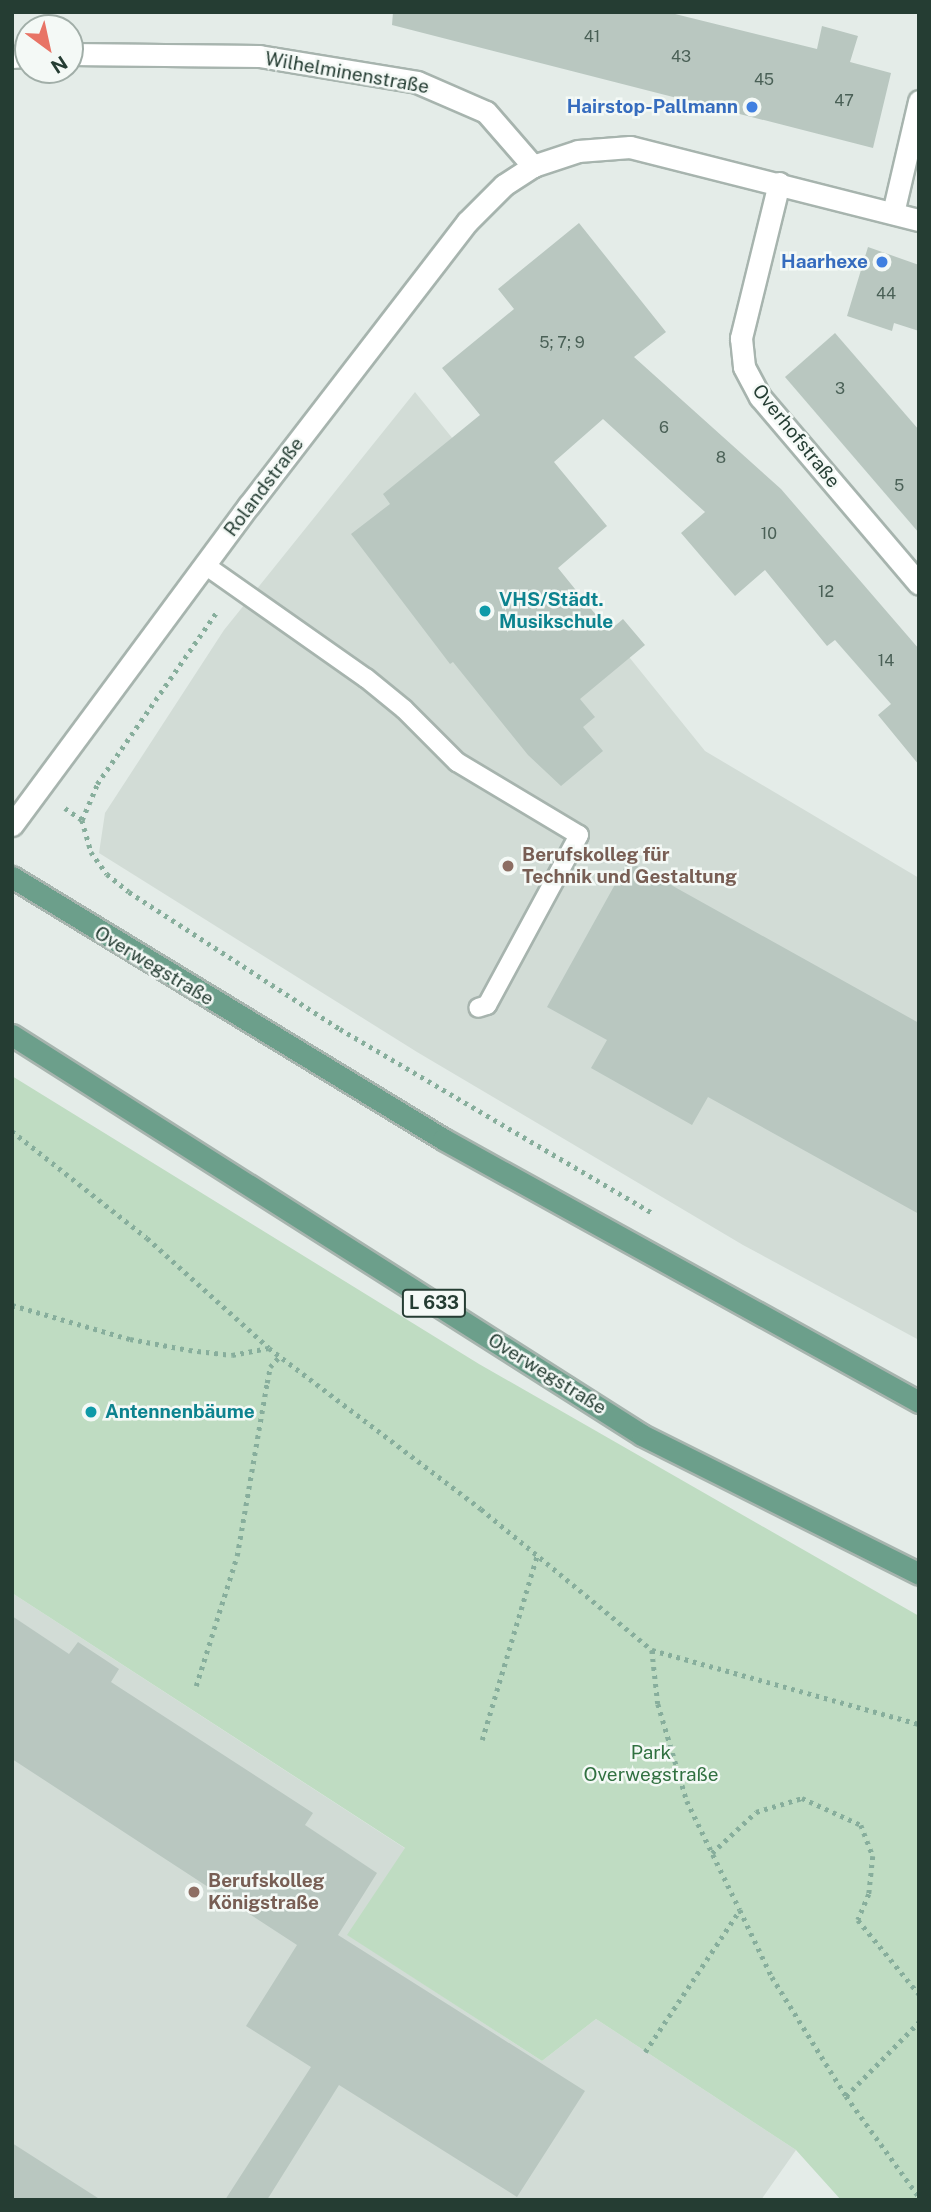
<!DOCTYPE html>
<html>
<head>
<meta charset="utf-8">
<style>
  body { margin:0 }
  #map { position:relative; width:931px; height:2212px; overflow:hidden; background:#e4ece8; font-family:"Public Sans",sans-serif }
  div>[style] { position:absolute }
  .built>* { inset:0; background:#d2dcd6 }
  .green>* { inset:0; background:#bfdcc2 }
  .building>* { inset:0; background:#b9c7c0 }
  .path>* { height:4.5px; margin-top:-2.25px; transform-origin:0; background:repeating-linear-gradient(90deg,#87ae9c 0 3.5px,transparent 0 8.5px) }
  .roads { filter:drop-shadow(2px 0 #a7b4ae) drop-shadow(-2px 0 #a7b4ae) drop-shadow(0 2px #a7b4ae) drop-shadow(0 -2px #a7b4ae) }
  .lane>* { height:18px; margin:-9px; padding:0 9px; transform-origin:9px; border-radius:9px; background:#fff }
  .street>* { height:21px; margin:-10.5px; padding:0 10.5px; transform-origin:10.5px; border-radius:10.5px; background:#fff }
  .primary>* { height:21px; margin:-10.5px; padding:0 10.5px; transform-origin:10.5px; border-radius:10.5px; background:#6c9f8b }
  .dots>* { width:19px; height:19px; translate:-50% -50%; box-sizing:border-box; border:4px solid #f4f9f6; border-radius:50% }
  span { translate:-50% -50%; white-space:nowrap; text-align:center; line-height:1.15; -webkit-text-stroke:5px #f4f9f6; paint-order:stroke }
  .number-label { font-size:16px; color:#4a6056 }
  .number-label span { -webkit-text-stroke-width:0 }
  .shield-label span { padding:2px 5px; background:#f4f9f6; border:2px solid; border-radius:5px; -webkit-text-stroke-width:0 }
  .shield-label { font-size:18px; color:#253d33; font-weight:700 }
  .street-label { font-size:19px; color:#253d33 }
  .shop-label { font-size:19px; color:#366cbe; font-weight:700 }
  .right { translate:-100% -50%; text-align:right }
  .culture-label { font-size:19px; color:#0d838f; font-weight:700 }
  .left { translate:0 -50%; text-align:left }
  .education-label { font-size:19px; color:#785e54; font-weight:700 }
  .park-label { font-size:19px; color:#317141 }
  .frame { position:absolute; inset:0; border:14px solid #253d33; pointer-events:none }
  .north { position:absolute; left:14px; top:14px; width:70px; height:70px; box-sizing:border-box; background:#f4f9f6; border:2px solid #a1aea8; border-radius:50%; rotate:147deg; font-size:19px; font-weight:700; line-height:28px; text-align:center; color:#253d33 }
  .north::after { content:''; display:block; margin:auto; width:24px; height:32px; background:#e87466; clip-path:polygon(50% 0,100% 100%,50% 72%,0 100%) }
</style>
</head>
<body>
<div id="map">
  <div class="built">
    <i style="clip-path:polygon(415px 392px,705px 751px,919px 878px,919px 1340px,743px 1245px,417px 1052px,99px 853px,105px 813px,224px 630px)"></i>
    <i style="clip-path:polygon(12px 1593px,406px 1849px,348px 1935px,542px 2061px,596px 2019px,796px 2150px,761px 2200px,12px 2200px)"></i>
  </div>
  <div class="green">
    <i style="clip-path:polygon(12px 1076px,479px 1364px,919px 1616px,919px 2200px,841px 2200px,796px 2150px,596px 2019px,542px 2061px,347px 1935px,405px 1848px,12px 1593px)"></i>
  </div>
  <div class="building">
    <i style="clip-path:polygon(393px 12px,667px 12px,817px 49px,822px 26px,858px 36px,850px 62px,891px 73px,873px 148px,392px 25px)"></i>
    <i style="clip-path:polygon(579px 223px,666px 332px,634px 357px,781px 489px,919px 649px,919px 765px,878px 715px,891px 704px,835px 640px,827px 646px,765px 570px,735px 596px,681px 533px,705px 512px,603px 419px,554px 462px,607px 526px,558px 568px,609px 631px,623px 619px,645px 645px,580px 699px,595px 717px,583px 727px,603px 751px,561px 786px,528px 755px,453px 662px,450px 664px,351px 534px,390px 504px,383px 494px,480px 415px,442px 368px,514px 309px,498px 289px)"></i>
    <i style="clip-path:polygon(868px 247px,919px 265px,919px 331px,894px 323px,892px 331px,847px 316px)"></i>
    <i style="clip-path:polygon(835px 333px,919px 430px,919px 533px,785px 377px)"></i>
    <i style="clip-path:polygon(628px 861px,919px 1023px,919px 1214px,708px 1097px,692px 1125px,591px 1068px,607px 1040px,547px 1007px)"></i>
    <i style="clip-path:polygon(12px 1616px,69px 1654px,78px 1642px,119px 1669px,111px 1682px,313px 1813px,305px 1825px,377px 1873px,338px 1935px,585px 2091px,517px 2197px,339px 2085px,267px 2200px,225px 2200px,311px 2067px,246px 2026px,297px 1945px,12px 1759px)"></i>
    <i style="clip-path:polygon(12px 2143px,101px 2200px,12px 2200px)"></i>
  </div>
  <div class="path">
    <i style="left:65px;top:808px;width:21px;rotate:35deg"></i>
    <i style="left:82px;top:820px;width:33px;rotate:74deg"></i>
    <i style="left:91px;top:852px;width:27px;rotate:54deg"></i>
    <i style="left:107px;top:874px;width:28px;rotate:39deg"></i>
    <i style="left:129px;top:892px;width:252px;rotate:33deg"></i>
    <i style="left:340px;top:1029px;width:362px;rotate:30.5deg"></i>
    <i style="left:82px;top:820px;width:39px;rotate:-67deg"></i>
    <i style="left:97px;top:784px;width:212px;rotate:-55.2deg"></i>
    <i style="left:12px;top:1131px;width:172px;rotate:38.4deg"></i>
    <i style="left:147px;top:1238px;width:164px;rotate:42deg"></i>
    <i style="left:269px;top:1348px;width:266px;rotate:37.2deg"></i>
    <i style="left:481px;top:1509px;width:222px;rotate:39.5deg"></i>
    <i style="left:652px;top:1650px;width:277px;rotate:15.5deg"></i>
    <i style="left:12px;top:1305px;width:123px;rotate:16.1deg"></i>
    <i style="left:130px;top:1339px;width:60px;rotate:10.6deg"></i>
    <i style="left:189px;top:1350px;width:43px;rotate:6.6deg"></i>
    <i style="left:232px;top:1355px;width:37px;rotate:-11deg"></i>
    <i style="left:652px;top:1650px;width:54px;rotate:83.7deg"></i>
    <i style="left:658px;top:1704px;width:101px;rotate:73.4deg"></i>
    <i style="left:687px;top:1801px;width:121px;rotate:64.1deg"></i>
    <i style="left:740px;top:1910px;width:74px;rotate:64.5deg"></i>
    <i style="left:772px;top:1977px;width:140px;rotate:58.1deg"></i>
    <i style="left:846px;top:2096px;width:125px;rotate:54.1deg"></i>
    <i style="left:196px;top:1686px;width:136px;rotate:-72.5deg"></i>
    <i style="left:237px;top:1556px;width:176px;rotate:-80.2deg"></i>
    <i style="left:267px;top:1383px;width:16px;rotate:-79deg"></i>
    <i style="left:270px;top:1367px;width:15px;rotate:-48deg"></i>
    <i style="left:482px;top:1740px;width:193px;rotate:-73.4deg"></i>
    <i style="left:712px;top:1853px;width:60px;rotate:-43deg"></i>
    <i style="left:756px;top:1812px;width:48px;rotate:-16.9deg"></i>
    <i style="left:802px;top:1798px;width:65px;rotate:24.6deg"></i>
    <i style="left:861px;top:1825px;width:33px;rotate:69deg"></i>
    <i style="left:873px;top:1856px;width:38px;rotate:96deg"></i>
    <i style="left:869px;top:1894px;width:28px;rotate:113deg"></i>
    <i style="left:858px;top:1920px;width:96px;rotate:50.5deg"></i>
    <i style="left:645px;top:2052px;width:169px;rotate:-56.3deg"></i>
    <i style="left:846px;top:2096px;width:104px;rotate:-45.4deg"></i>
  </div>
  <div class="roads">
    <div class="lane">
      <i style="left:205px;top:565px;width:197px;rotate:35.1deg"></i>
      <i style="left:366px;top:678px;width:49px;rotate:39.2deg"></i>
      <i style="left:404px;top:709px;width:75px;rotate:45deg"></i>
      <i style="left:457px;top:762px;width:142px;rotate:30.9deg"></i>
      <i style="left:579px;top:835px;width:193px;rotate:118.4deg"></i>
      <i style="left:487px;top:1005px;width:9px;rotate:162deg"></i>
    </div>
    <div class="street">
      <i style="left:70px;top:54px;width:189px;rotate:0.6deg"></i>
      <i style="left:259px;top:56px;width:160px;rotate:9.3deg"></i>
      <i style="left:417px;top:82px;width:75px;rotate:23.5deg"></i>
      <i style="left:486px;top:112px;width:72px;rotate:49deg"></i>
      <i style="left:12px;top:57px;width:16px;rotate:-4deg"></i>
      <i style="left:779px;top:183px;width:160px;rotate:103.8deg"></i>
      <i style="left:741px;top:338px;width:29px;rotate:84deg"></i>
      <i style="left:744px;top:367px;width:34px;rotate:62deg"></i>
      <i style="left:760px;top:397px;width:245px;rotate:49.6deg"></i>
      <i style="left:893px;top:213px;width:115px;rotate:-76.9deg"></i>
      <i style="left:12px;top:825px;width:398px;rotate:-53.5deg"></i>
      <i style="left:249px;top:505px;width:357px;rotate:-52.4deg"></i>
      <i style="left:467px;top:222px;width:52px;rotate:-45deg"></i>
      <i style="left:504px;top:185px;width:35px;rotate:-33deg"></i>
      <i style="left:533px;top:166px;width:47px;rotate:-18.4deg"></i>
      <i style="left:578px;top:151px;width:52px;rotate:-4.4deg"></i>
      <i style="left:630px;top:147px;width:298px;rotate:14.2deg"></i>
    </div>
    <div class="primary">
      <i style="left:12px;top:877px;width:504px;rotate:31.29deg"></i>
      <i style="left:443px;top:1139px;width:544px;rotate:28.92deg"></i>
      <i style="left:12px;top:1035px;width:746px;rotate:32.41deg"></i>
      <i style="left:642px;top:1435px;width:310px;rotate:26.6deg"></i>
    </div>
  </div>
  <div class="dots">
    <i style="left:752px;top:107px;background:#3f7fe0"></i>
    <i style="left:882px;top:262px;background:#3f7fe0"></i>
    <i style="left:485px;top:611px;background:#0f9aa8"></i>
    <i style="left:508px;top:866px;background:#8d6e63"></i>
    <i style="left:91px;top:1412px;background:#0f9aa8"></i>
    <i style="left:194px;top:1892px;background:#8d6e63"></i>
  </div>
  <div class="number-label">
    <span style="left:592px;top:37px">41</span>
    <span style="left:681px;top:57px">43</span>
    <span style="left:764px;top:80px">45</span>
    <span style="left:844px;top:101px">47</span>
    <span style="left:886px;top:294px">44</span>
    <span style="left:562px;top:343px">5; 7; 9</span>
    <span style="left:840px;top:389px">3</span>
    <span style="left:664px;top:428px">6</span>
    <span style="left:721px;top:458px">8</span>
    <span style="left:899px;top:486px">5</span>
    <span style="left:769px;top:534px">10</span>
    <span style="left:826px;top:592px">12</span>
    <span style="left:886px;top:661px">14</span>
  </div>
  <div class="shield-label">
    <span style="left:434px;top:1303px">L 633</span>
  </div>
  <div class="street-label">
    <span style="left:347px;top:73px;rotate:10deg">Wilhelminenstraße</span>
    <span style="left:796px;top:436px;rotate:51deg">Overhofstraße</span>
    <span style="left:264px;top:487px;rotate:-53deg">Rolandstraße</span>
    <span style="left:154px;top:966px;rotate:31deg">Overwegstraße</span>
    <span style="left:547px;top:1374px;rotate:32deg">Overwegstraße</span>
  </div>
  <div class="shop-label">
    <span class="right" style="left:738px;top:107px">Hairstop-Pallmann</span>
    <span class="right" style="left:868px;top:262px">Haarhexe</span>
  </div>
  <div class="culture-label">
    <span class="left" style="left:499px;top:611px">VHS/Städt.<br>Musikschule</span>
    <span class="left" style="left:105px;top:1412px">Antennenbäume</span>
  </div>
  <div class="education-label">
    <span class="left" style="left:522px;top:866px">Berufskolleg für<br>Technik und Gestaltung</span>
    <span class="left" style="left:208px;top:1892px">Berufskolleg<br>Königstraße</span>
  </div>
  <div class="park-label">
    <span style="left:651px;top:1764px">Park<br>Overwegstraße</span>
  </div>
  <div class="frame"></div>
  <div class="north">N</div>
</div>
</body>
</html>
